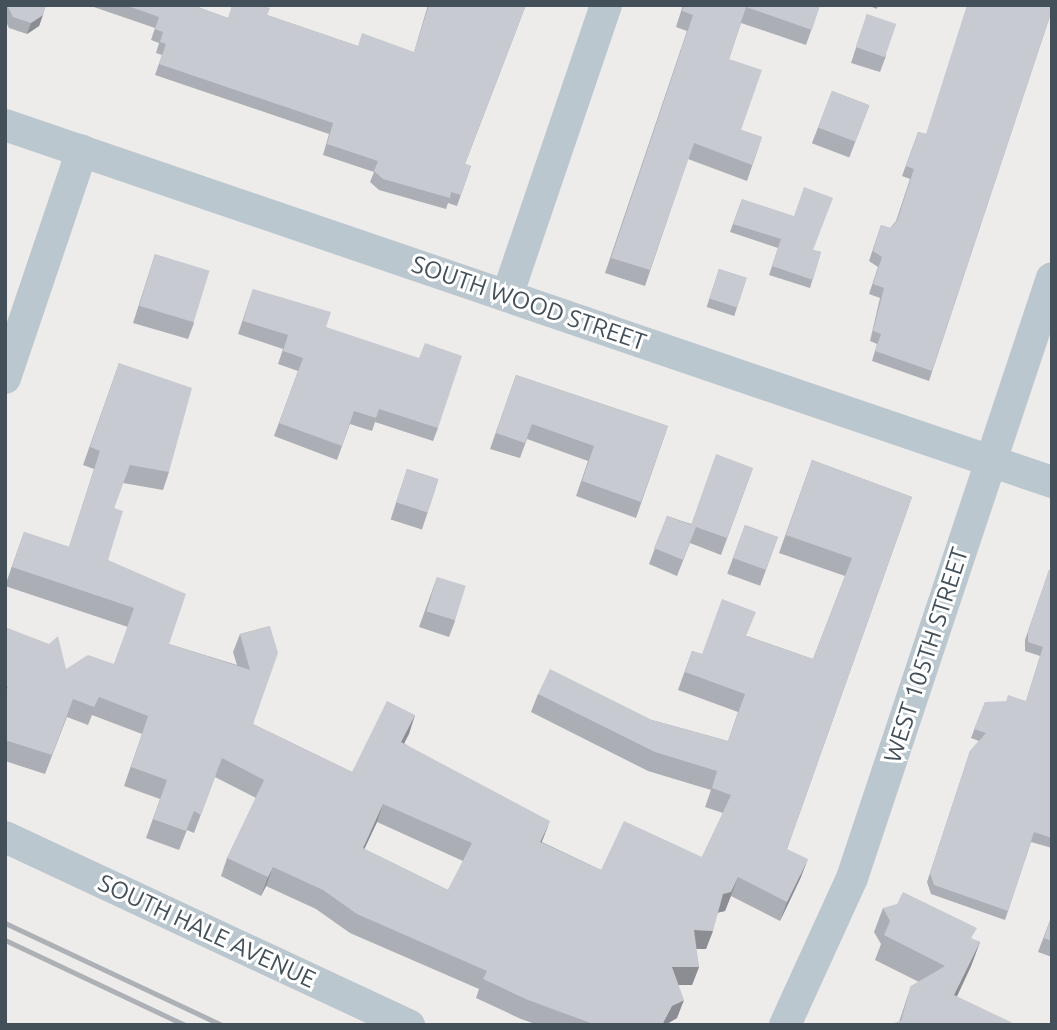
<!DOCTYPE html>
<html>
<head>
<meta charset="utf-8">
<style>
  body { margin:0 }
  #map { position:relative; width:1057px; height:1030px; overflow:hidden; background:#eeebeb; font-family:Ubuntu,sans-serif }
  div>[style] { position:absolute }
  .street>* { height:32px; margin:-16px; padding:0 16px; transform-origin:16px; border-radius:16px; background:#bbc7cf }
  .rail>* { height:5px; margin:-2.5px; padding:0 2.5px; transform-origin:2.5px; border-radius:2.5px; background:#adb1b6 }
  .wall>* { inset:0; background:#abaeb4; transform-origin:0 0 }
  .shaded-wall>* { inset:0; background:#8b8d92 }
  .building>* { inset:0; background:#c7cad1; transform-origin:0 0 }
  span { translate:-50% -50%; white-space:nowrap; text-align:center; line-height:1.15; -webkit-text-stroke:6px #fff; paint-order:stroke }
  .street-label { font-size:24px; color:#435059 }
  .frame { position:absolute; inset:0; border:7px solid #435059; pointer-events:none }
</style>
</head>
<body>
<div id="map">
  <div class="street">
    <i style="left:5px;top:125px;width:1106px;rotate:18.83deg"></i>
    <i style="left:507px;top:296px;width:307px;rotate:-71.2deg"></i>
    <i style="left:5px;top:378px;width:240px;rotate:-71.3deg"></i>
    <i style="left:5px;top:837px;width:446px;rotate:25deg"></i>
    <i style="left:785px;top:1025px;width:162px;rotate:-65.5deg"></i>
    <i style="left:852px;top:878px;width:632px;rotate:-71.57deg"></i>
  </div>
  <div class="rail">
    <i style="left:5px;top:923px;width:240px;rotate:25.2deg"></i>
    <i style="left:5px;top:940px;width:199px;rotate:25.3deg"></i>
  </div>
  <div class="wall">
    <i style="clip-path:polygon(5px 5px,46px 5px,39px 26px,27px 34px,9px 28px,5px 20px)"></i>
    <i style="clip-path:polygon(88px 5px,192px 5px,228px 18px,267px 15px,358px 46px,414px 52px,428px 5px,526px 5px,465px 164px,471px 166px,457px 206px,448px 203px,446px 209px,379px 190px,370px 182px,374px 172px,323px 155px,329px 134px,155px 75px,162px 55px,156px 53px,159px 43px,151px 40px,155px 28px)"></i>
    <i style="clip-path:polygon(683px 5px,820px 5px,806px 45px,741px 23px,729px 59px,741px 130px,762px 137px,747px 181px,688px 159px,645px 286px,605px 273px,687px 31px,676px 27px)"></i>
    <i style="clip-path:polygon(867px 5px,878px 5px,877px 9px)"></i>
    <i style="clip-path:polygon(1052px 10px,929px 381px,872px 361px,877px 344px,870px 341px,880px 298px,869px 294px,878px 267px,869px 261px,881px 225px,890px 228px,896px 221px,910px 179px,902px 176px,918px 132px,926px 134px)"></i>
    <i style="clip-path:polygon(867px 14px,886px 56px,880px 72px,851px 63px)"></i>
    <i style="left:832px;top:91px;width:40px;height:56px;rotate:21deg"></i>
    <i style="clip-path:polygon(742px 199px,813px 250px,821px 252px,810px 288px,769px 275px,778px 248px,730px 232px)"></i>
    <i style="clip-path:polygon(155px 254px,194px 323px,188px 339px,133px 323px)"></i>
    <i style="left:719px;top:269px;width:29px;height:40px;rotate:18deg"></i>
    <i style="clip-path:polygon(253px 289px,326px 327px,438px 428px,433px 441px,375px 422px,372px 431px,350px 424px,337px 460px,274px 436px,298px 371px,278px 364px,283px 349px,238px 334px)"></i>
    <i style="clip-path:polygon(evenodd,119px 363px,169px 472px,163px 490px,123px 483px,114px 508px,108px 560px,169px 644px,237px 665px,233px 652px,240px 634px,270px 626px,253px 724px,352px 772px,415px 715px,404px 743px,542px 842px,601px 870px,702px 857px,723px 813px,705px 807px,711px 790px,648px 771px,531px 712px,538px 694px,652px 720px,728px 741px,738px 712px,678px 690px,692px 651px,702px 654px,747px 636px,813px 659px,845px 576px,779px 553px,812px 460px,912px 497px,787px 849px,801px 877px,780px 921px,731px 896px,725px 911px,718px 912px,706px 949px,696px 949px,699px 967px,692px 985px,679px 985px,677px 1018px,665px 1025px,538px 1025px,521px 1019px,476px 998px,479px 989px,350px 933px,316px 909px,266px 886px,261px 896px,221px 876px,227px 858px,256px 798px,215px 777px,194px 833px,187px 830px,179px 850px,146px 838px,160px 799px,124px 786px,142px 734px,92px 715px,88px 725px,67px 717px,45px 774px,5px 761px,5px 627px,66px 669px,114px 664px,128px 627px,5px 586px,24px 532px,69px 547px,94px 469px,83px 465px,119px 363px,377px 822px,463px 861px,448px 890px,364px 849px,377px 822px)"></i>
    <i style="clip-path:polygon(516px 375px,668px 426px,636px 518px,576px 496px,588px 461px,527px 439px,520px 458px,490px 449px)"></i>
    <i style="clip-path:polygon(753px 468px,721px 555px,690px 543px,677px 576px,649px 564px,667px 516px,691px 524px)"></i>
    <i style="left:407px;top:469px;width:33px;height:53px;rotate:18deg"></i>
    <i style="left:745px;top:525px;width:35px;height:52px;rotate:20deg"></i>
    <i style="clip-path:polygon(1049px 570px,1052px 571px,1052px 848px,1031px 842px,1005px 920px,931px 894px,927px 882px,970px 751px,979px 741px,971px 738px,985px 702px,1026px 701px,1040px 656px,1025px 651px,1025px 640px)"></i>
    <i style="clip-path:polygon(437px 577px,455px 621px,449px 637px,419px 627px)"></i>
    <i style="clip-path:polygon(883px 908px,980px 942px,971px 966px,957px 996px,899px 1022px,911px 986px,919px 982px,875px 960px,881px 944px,874px 932px)"></i>
    <i style="clip-path:polygon(1052px 915px,1052px 957px,1038px 952px)"></i>
  </div>
  <div class="shaded-wall">
    <i style="clip-path:polygon(43px 15px,39px 26px,27px 34px,31px 23px)"></i>
    <i style="clip-path:polygon(415px 715px,409px 734px,395px 761px,401px 742px)"></i>
    <i style="clip-path:polygon(383px 804px,377px 822px,356px 867px,363px 848px)"></i>
    <i style="clip-path:polygon(550px 821px,543px 839px,533px 860px,540px 842px)"></i>
    <i style="clip-path:polygon(808px 859px,801px 877px,780px 921px,787px 902px)"></i>
    <i style="clip-path:polygon(273px 867px,266px 886px,261px 896px,268px 877px)"></i>
    <i style="clip-path:polygon(738px 877px,725px 911px,717px 913px,723px 894px)"></i>
    <i style="clip-path:polygon(694px 930px,713px 931px,706px 949px,687px 949px)"></i>
    <i style="clip-path:polygon(980px 942px,971px 966px,946px 1020px,954px 995px)"></i>
    <i style="clip-path:polygon(672px 967px,699px 967px,692px 985px,665px 985px)"></i>
    <i style="clip-path:polygon(684px 1000px,677px 1018px,665px 1025px,662px 1025px,672px 1006px)"></i>
  </div>
  <div class="building">
    <i style="clip-path:polygon(7px 5px,46px 5px,43px 15px,31px 23px,13px 17px)"></i>
    <i style="clip-path:polygon(125px 5px,192px 5px,228px 18px,232px 5px,261px 5px,270px 8px,267px 15px,358px 46px,362px 33px,414px 52px,429px 5px,526px 5px,465px 164px,471px 166px,461px 195px,451px 192px,450px 198px,383px 179px,374px 171px,378px 161px,327px 144px,333px 123px,159px 64px,166px 44px,160px 42px,163px 32px,155px 29px,159px 17px)"></i>
    <i style="clip-path:polygon(684px 5px,820px 5px,812px 30px,746px 7px,729px 59px,762px 70px,741px 130px,762px 137px,752px 165px,694px 143px,650px 270px,611px 258px,693px 15px,682px 11px)"></i>
    <i style="clip-path:polygon(967px 5px,1052px 5px,1052px 10px,932px 371px,875px 351px,881px 334px,873px 331px,884px 288px,873px 284px,882px 257px,873px 251px,881px 225px,890px 228px,897px 221px,914px 169px,906px 166px,918px 132px,926px 134px)"></i>
    <i style="left:867px;top:14px;width:31px;height:35px;rotate:19deg"></i>
    <i style="left:832px;top:91px;width:40px;height:39px;rotate:21deg"></i>
    <i style="clip-path:polygon(804px 187px,833px 198px,813px 250px,821px 252px,813px 280px,772px 266px,781px 239px,733px 224px,742px 199px,794px 216px)"></i>
    <i style="left:155px;top:254px;width:57px;height:54px;rotate:17deg"></i>
    <i style="left:719px;top:269px;width:29px;height:31px;rotate:18deg"></i>
    <i style="clip-path:polygon(253px 289px,331px 312px,326px 327px,419px 358px,425px 343px,462px 356px,438px 428px,379px 409px,376px 418px,354px 411px,342px 446px,279px 423px,303px 358px,283px 351px,288px 335px,243px 321px)"></i>
    <i style="clip-path:polygon(evenodd,119px 363px,192px 388px,169px 472px,130px 465px,114px 508px,123px 511px,108px 560px,186px 594px,169px 644px,250px 670px,240px 634px,270px 626px,278px 653px,253px 724px,352px 772px,387px 701px,415px 715px,401px 742px,550px 821px,540px 842px,601px 870px,624px 821px,702px 857px,731px 795px,712px 788px,717px 771px,655px 752px,538px 694px,550px 669px,652px 720px,728px 741px,745px 694px,685px 672px,692px 651px,702px 654px,722px 599px,756px 612px,746px 636px,813px 659px,852px 558px,786px 535px,812px 460px,912px 497px,787px 849px,808px 859px,787px 902px,738px 877px,731px 892px,723px 894px,713px 931px,694px 930px,699px 967px,672px 967px,684px 1000px,672px 1006px,662px 1025px,596px 1025px,528px 1000px,483px 979px,487px 971px,357px 914px,323px 890px,273px 867px,268px 877px,227px 858px,264px 780px,222px 758px,201px 815px,194px 811px,186px 831px,153px 819px,167px 780px,131px 767px,148px 716px,99px 697px,94px 707px,73px 699px,52px 755px,5px 740px,5px 693px,8px 687px,5px 687px,5px 627px,49px 644px,58px 636px,66px 669px,88px 655px,114px 664px,134px 608px,12px 567px,24px 532px,69px 547px,100px 451px,90px 447px,119px 363px,383px 804px,472px 843px,448px 890px,363px 848px,383px 804px)"></i>
    <i style="clip-path:polygon(516px 375px,668px 426px,641px 502px,582px 481px,594px 446px,532px 424px,525px 443px,496px 433px)"></i>
    <i style="clip-path:polygon(716px 454px,753px 468px,727px 538px,696px 527px,683px 560px,654px 548px,667px 516px,691px 525px)"></i>
    <i style="left:407px;top:469px;width:33px;height:35px;rotate:18deg"></i>
    <i style="left:745px;top:525px;width:35px;height:35px;rotate:20deg"></i>
    <i style="clip-path:polygon(1049px 570px,1052px 571px,1052px 838px,1034px 832px,1008px 911px,934px 885px,930px 873px,970px 751px,986px 733px,974px 729px,985px 702px,1006px 702px,1008px 695px,1026px 701px,1043px 647px,1028px 642px,1028px 631px)"></i>
    <i style="left:437px;top:577px;width:30px;height:36px;rotate:17deg"></i>
    <i style="clip-path:polygon(903px 892px,977px 928px,971px 938px,980px 942px,954px 995px,1017px 1025px,893px 1025px,893px 1023px,901px 1021px,911px 986px,945px 966px,884px 935px,890px 921px,883px 908px,897px 904px)"></i>
    <i style="clip-path:polygon(1052px 915px,1052px 941px,1044px 938px)"></i>
  </div>
  <div class="street-label">
    <span style="left:529px;top:303px;rotate:19deg">SOUTH WOOD STREET</span>
    <span style="left:926px;top:655px;rotate:-72deg">WEST 105TH STREET</span>
    <span style="left:207px;top:931px;rotate:25deg">SOUTH HALE AVENUE</span>
  </div>
  <div class="frame"></div>
</div>
</body>
</html>
